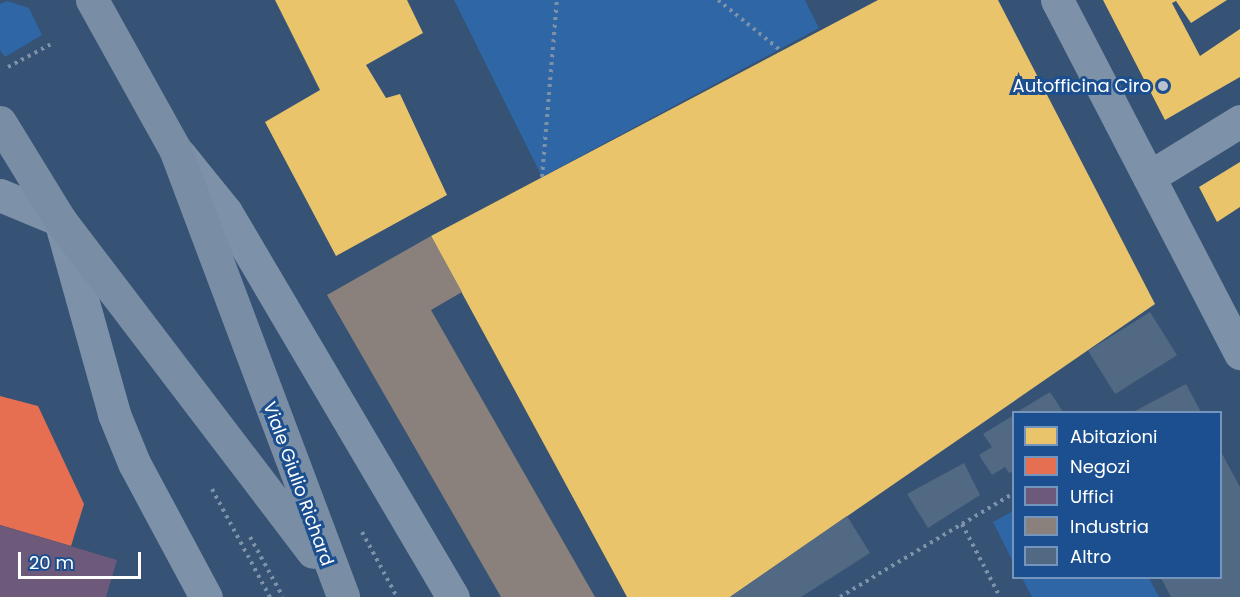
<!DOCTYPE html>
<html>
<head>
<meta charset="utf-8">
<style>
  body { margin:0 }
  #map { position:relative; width:1240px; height:597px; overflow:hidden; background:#365274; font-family:Poppins,sans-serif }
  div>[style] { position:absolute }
  .green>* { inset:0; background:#2f66a5 }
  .homes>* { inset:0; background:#e9c46a }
  .shops>* { inset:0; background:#e76f51 }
  .offices>* { inset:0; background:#6d597a }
  .industry>* { inset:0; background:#8a817c }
  .building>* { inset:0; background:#526984; transform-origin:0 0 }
  .path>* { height:4px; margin-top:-2px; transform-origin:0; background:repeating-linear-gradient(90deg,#7d92a8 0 3px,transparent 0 7.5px) }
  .street>* { height:33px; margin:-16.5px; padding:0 16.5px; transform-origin:16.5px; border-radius:16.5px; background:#7d92a8 }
  .secondary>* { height:33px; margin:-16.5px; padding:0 16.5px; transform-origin:16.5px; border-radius:16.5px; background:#798da4 }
  .dots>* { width:16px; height:16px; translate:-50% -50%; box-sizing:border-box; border:3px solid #1b4f8f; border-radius:50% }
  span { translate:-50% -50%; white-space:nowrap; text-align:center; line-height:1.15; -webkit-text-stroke:6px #1b4f8f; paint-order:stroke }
  .poi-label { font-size:18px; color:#fff }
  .right { translate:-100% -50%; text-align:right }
  .street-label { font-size:18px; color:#fff }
  .legend { position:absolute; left:1012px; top:411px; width:210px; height:168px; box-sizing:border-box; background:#1b4f8f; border:2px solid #7695bc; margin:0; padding:8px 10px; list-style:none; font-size:18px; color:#fff }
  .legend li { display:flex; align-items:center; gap:12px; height:30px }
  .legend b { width:30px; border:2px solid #7695bc }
  .scale { position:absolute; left:18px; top:552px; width:123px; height:27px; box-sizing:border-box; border:3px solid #fff; border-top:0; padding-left:8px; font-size:18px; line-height:21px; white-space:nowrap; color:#fff; -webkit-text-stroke:4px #1b4f8f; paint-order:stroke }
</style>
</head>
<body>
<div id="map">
  <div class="green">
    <i style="clip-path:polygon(454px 0,805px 0,819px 28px,542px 177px)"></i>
    <i style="clip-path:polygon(7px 1px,29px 8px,42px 35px,5px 57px,0 50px,0 4px)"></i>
    <i style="clip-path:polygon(1013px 511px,1013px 562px,993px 522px)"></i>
    <i style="clip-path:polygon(1022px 578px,1149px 578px,1159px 597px,1032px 597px)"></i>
  </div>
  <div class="homes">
    <i style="clip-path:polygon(275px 0,407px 0,423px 33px,366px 65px,386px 98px,400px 94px,447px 195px,336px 256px,265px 122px,320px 90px)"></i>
    <i style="clip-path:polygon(878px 0,998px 0,1155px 304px,730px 597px,627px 597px,431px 236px)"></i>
    <i style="clip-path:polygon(1103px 0,1227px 0,1191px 23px,1176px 1px,1172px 3px,1200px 56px,1240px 29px,1240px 77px,1165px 120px)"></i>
    <i style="clip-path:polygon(1240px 162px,1240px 207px,1217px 222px,1199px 187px)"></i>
  </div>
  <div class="shops">
    <i style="clip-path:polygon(0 396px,38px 406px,84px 504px,71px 546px,0 525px)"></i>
  </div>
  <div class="offices">
    <i style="clip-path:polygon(0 525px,117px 560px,106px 597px,0 597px)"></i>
  </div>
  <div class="industry">
    <i style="clip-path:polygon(431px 236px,462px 292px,431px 310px,595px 597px,501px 597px,327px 295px)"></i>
  </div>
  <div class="building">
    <i style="left:1150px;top:312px;width:51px;height:73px;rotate:58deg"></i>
    <i style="clip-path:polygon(1186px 384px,1201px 412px,1133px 412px)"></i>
    <i style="clip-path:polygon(1050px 392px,1063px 412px,1017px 412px)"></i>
    <i style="clip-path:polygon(1014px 415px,1014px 470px,1009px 473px,1005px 467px,992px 475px,979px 455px,992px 447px,983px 434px)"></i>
    <i style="clip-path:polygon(1220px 450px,1240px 487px,1240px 597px,1171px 597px,1161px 578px,1220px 578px)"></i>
    <i style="clip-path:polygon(964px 463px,980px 495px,928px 528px,907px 494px)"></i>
    <i style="clip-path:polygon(847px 516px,870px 553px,801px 597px,730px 597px)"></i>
  </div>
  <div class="path">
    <i style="left:718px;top:0;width:78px;rotate:38.8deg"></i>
    <i style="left:8px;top:67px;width:49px;rotate:-28.1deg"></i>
    <i style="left:542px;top:177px;width:178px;rotate:-85.2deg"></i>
    <i style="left:212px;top:489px;width:123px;rotate:61.8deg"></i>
    <i style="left:962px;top:524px;width:61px;rotate:-30.8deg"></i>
    <i style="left:362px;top:532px;width:74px;rotate:61.7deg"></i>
    <i style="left:250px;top:537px;width:68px;rotate:61.2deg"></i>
    <i style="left:840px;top:597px;width:142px;rotate:-30.9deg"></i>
    <i style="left:962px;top:524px;width:82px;rotate:62.5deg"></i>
  </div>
  <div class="street">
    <i style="left:1057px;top:0;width:398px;rotate:62.6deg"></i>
    <i style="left:180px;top:155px;width:73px;rotate:51.1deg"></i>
    <i style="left:226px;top:212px;width:447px;rotate:59.5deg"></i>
    <i style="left:1149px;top:177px;width:107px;rotate:-31.6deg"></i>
    <i style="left:0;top:195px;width:65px;rotate:22.6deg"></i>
    <i style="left:60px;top:220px;width:201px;rotate:74.4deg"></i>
    <i style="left:114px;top:414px;width:53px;rotate:67.8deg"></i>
    <i style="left:134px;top:463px;width:152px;rotate:61.8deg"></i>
  </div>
  <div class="secondary">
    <i style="left:92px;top:0;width:171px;rotate:60.9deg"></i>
    <i style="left:175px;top:149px;width:478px;rotate:69.4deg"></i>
    <i style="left:0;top:122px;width:115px;rotate:58.5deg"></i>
    <i style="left:60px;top:220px;width:417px;rotate:52.7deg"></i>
  </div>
  <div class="dots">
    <i style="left:1163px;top:86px;background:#b9c2ce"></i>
  </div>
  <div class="poi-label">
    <span class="right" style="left:1151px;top:86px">Autofficina Ciro</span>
  </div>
  <div class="street-label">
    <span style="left:298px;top:484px;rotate:70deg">Viale Giulio Richard</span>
  </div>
  <ul class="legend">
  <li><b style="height:16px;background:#e9c46a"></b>Abitazioni</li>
  <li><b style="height:16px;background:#e76f51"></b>Negozi</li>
  <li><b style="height:16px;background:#6d597a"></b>Uffici</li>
  <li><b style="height:16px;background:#8a817c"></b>Industria</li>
  <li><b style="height:16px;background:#526984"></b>Altro</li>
  </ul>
  <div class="scale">20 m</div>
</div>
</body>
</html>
